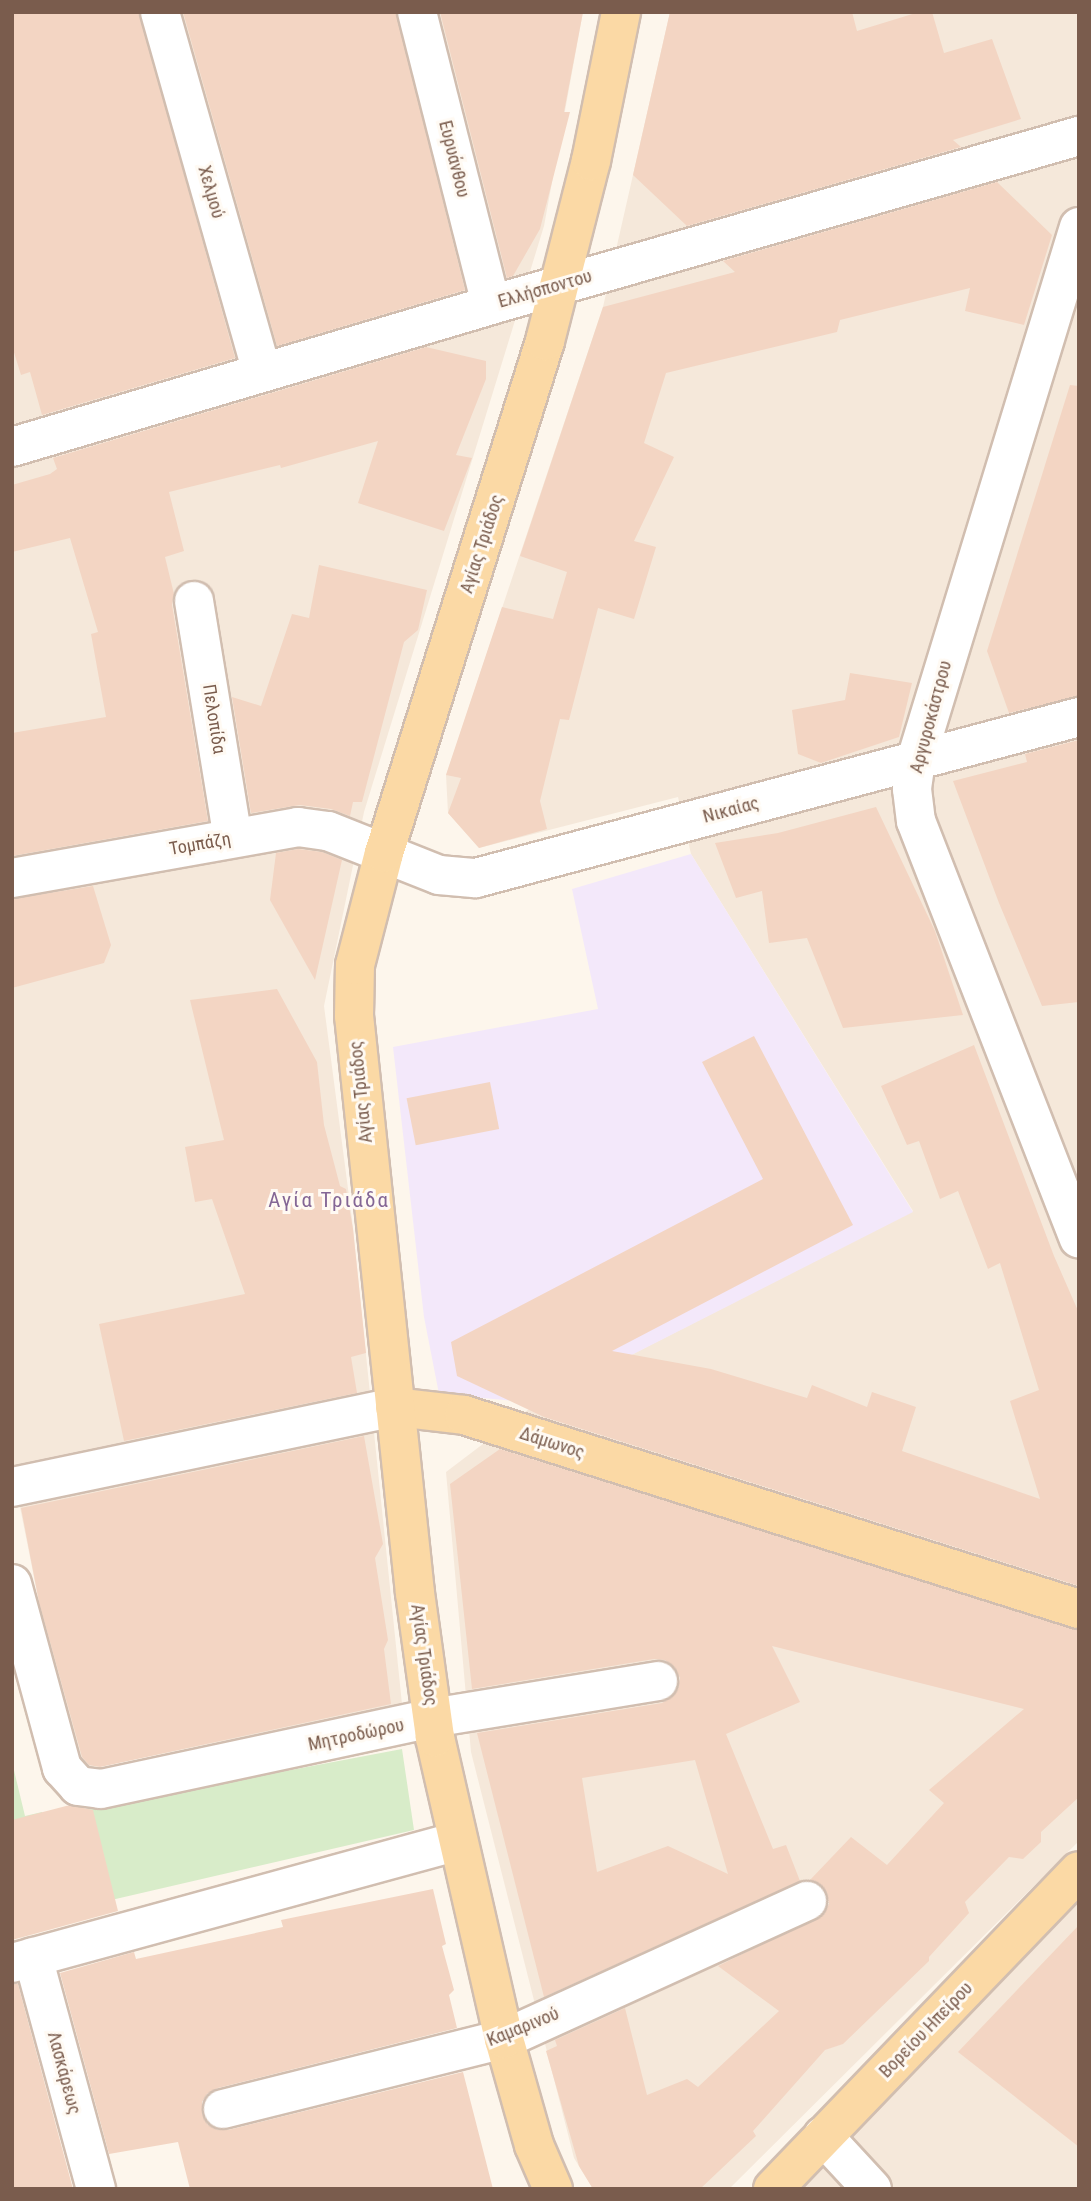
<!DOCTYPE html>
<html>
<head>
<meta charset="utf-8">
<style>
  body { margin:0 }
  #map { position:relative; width:1091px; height:2201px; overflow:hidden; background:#fdf6ec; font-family:"Roboto Condensed",sans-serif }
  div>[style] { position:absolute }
  .residential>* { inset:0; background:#f5e8da }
  .education>* { inset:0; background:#f3e8fa }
  .green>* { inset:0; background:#d8ecc9 }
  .building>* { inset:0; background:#f3d5c3; transform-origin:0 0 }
  .roads { filter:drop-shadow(2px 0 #d1beb0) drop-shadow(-2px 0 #d1beb0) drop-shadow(0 2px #d1beb0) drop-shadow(0 -2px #d1beb0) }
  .minor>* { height:38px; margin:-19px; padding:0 19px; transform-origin:19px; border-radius:19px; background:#fff }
  .major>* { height:38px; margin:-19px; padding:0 19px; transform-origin:19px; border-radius:19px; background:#fbd9a5 }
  span { translate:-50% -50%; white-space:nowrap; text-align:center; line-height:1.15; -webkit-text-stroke:6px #fffaf3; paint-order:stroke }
  .street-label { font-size:18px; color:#7a5c4d }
  .quarter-label { font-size:21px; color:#846695; letter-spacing:2px }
  .frame { position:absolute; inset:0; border:14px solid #7a5c4d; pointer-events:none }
</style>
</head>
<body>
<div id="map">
  <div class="residential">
    <i style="clip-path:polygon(12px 12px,583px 12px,544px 226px,364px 812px,324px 1006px,352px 1219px,402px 1704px,73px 1772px,12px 1467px)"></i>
    <i style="clip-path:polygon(670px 12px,1079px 12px,1079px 1841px,729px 2189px,593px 2189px,574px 2158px,471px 1752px,446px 1472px,537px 1403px,913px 1211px,691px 854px,678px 797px,479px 848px,448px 813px,446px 775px,603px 307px)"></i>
    <i style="clip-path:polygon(1079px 1902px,1079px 2189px,800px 2189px)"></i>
  </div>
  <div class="education">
    <i style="clip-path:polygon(691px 854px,913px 1212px,537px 1403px,439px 1394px,424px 1317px,393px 1047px,598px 1009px,572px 889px)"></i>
  </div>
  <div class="green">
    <i style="clip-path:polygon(402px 1749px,414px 1830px,12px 1923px,12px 1762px,25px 1816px,42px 1812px,43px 1817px)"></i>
  </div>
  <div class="building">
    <i style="clip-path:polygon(12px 12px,139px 12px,235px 358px,42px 415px,30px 372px,21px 375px,12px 346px)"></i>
    <i style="clip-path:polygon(183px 12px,396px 12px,465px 290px,277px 346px)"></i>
    <i style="clip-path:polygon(440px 12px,583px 12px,564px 112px,570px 112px,540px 229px,513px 276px,507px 278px)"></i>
    <i style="clip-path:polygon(670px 12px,852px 12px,857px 31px,919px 12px,932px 12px,944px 53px,992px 39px,1021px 119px,953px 140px,961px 147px,687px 226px,633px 175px)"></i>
    <i style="clip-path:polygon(997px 182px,1052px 235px,1024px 325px,965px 311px,970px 288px,840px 320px,837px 332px,666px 373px,644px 443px,674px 457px,634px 541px,656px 547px,634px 619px,598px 608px,569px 720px,560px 719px,540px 801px,547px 829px,479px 848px,448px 813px,461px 778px,446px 775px,502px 607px,553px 619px,567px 572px,520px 556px,603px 307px,735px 272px,723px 261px)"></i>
    <i style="clip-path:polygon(426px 347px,486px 361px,486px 379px,456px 455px,472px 458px,444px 531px,358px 503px,378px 441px,281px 468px,280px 465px,169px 492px,184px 551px,165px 557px,174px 594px,172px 605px,208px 821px,12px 856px,12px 733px,106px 717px,91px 634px,98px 632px,70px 538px,12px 552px,12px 485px,50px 474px,57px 469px,53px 458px)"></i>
    <i style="clip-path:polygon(1070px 385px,1079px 386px,1079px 696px,1009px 713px,987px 651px)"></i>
    <i style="clip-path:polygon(319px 565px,427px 590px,418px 630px,404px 642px,362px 802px,353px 802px,350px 816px,331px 809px,300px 805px,251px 813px,232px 697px,261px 706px,292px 614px,309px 618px)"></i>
    <i style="clip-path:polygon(850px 673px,912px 683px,899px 737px,821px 763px,798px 754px,792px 710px,845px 700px)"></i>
    <i style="clip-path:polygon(1079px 740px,1079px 1002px,1042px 1006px,999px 903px,953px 781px,1027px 762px,1025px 754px)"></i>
    <i style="clip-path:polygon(876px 807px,935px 931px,963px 1015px,843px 1028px,807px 938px,769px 943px,762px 891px,736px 898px,715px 843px,778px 833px)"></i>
    <i style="clip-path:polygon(298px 849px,322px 852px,342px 860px,315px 980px,270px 900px,276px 853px)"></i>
    <i style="clip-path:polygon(93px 886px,111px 945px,104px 963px,12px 988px,12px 899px)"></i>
    <i style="clip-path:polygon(277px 989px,317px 1062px,324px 1125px,340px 1186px,346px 1189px,353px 1229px,366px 1353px,351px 1357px,357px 1393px,124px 1441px,99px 1324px,245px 1294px,212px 1199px,195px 1202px,185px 1147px,224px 1140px,190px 1000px)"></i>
    <i style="clip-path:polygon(754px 1036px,853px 1225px,612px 1351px,711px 1369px,807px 1398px,812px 1385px,867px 1407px,872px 1392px,916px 1407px,902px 1451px,1040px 1499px,1010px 1401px,1039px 1390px,1000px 1263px,988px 1269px,958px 1191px,940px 1199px,919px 1141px,907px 1145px,881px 1086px,974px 1045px,1054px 1256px,1079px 1313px,1079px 1586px,544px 1417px,457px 1376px,451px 1342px,763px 1179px,702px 1062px)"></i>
    <i style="left:490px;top:1082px;width:48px;height:85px;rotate:79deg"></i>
    <i style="clip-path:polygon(364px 1436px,383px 1544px,375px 1558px,388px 1640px,384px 1649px,391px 1704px,100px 1767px,89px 1765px,82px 1757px,39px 1602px,21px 1508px)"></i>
    <i style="clip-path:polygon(evenodd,500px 1449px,1079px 1630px,1079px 1797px,1041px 1832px,1041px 1842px,1023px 1859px,1009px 1857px,965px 1902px,969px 1913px,929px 1957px,929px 1961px,843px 2044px,825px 2050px,753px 2131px,756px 2136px,700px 2189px,593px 2189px,579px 2166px,546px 2051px,557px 2046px,555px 2040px,625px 2008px,647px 2095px,687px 2079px,698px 2087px,779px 2011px,718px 1966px,824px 1914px,829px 1904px,827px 1893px,820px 1884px,810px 1880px,851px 1837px,887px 1865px,944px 1803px,929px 1790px,1024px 1709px,772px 1646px,800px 1702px,726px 1734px,773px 1849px,786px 1845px,800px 1881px,544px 1997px,477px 1733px,662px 1703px,672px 1697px,678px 1689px,680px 1678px,674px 1667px,665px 1660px,654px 1659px,472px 1689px,450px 1484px,500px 1449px,695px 1760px,728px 1874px,668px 1846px,597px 1872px,582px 1778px,695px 1760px)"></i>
    <i style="clip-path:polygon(70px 1805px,93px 1810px,118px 1911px,12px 1940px,12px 1820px)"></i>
    <i style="clip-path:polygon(433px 1889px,446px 1944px,442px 1946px,454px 1990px,449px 1995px,457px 2028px,218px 2088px,207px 2094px,202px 2102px,202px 2114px,208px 2125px,218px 2130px,228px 2130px,463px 2072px,493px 2189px,190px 2189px,178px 2142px,109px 2154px,60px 1973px,134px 1952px,136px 1959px,283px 1927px,281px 1920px)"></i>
    <i style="clip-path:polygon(1079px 1925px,1079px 2147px,958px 2052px)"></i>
    <i style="clip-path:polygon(12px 1984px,18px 1984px,73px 2189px,12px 2189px)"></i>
  </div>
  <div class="roads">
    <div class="minor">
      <i style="left:160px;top:12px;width:374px;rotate:74.2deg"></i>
      <i style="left:417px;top:12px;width:302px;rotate:75.8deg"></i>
      <i style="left:1079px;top:227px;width:557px;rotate:107deg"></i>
      <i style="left:916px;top:760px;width:29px;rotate:98deg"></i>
      <i style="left:912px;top:789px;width:32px;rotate:83deg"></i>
      <i style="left:916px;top:821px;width:448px;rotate:68.7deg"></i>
      <i style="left:12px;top:447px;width:500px;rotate:-16.5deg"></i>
      <i style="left:491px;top:305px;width:612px;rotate:-16.04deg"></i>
      <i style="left:194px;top:601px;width:240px;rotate:80.7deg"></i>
      <i style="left:12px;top:878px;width:291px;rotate:-10.1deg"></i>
      <i style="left:298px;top:827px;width:30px;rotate:8deg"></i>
      <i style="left:328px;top:831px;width:119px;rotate:21.6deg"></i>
      <i style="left:439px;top:875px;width:37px;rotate:5deg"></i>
      <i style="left:476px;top:878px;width:624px;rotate:-14.95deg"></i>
      <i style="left:12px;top:1487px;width:391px;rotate:-11.8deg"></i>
      <i style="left:12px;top:1584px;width:191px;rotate:74.8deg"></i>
      <i style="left:62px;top:1768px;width:24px;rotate:48deg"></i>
      <i style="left:78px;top:1786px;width:23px;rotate:7deg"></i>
      <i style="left:101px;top:1789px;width:339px;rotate:-12.1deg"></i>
      <i style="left:432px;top:1718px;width:229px;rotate:-9.3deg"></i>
      <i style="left:33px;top:1957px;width:240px;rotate:74.8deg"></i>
      <i style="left:12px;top:1963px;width:462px;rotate:-15.3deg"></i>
      <i style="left:223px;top:2109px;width:290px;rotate:-14deg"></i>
      <i style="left:504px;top:2039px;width:333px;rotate:-24.5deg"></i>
      <i style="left:823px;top:2136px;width:72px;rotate:47.2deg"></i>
    </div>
    <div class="major">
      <i style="left:395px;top:1407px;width:69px;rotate:6.6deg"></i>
      <i style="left:464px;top:1415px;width:645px;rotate:17.51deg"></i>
      <i style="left:553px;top:2189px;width:48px;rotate:-113.4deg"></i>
      <i style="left:534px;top:2145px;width:110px;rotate:-105.8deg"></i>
      <i style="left:504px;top:2039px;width:310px;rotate:-102.9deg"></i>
      <i style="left:435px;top:1737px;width:145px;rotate:-97.9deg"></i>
      <i style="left:415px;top:1593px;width:580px;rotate:-96.03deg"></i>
      <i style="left:354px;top:1016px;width:51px;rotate:-88.9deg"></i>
      <i style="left:355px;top:965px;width:116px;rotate:-75.5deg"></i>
      <i style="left:384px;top:853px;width:537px;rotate:-72.54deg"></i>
      <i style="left:545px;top:341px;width:186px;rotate:-75.7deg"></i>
      <i style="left:591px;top:161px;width:152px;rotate:-78.6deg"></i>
      <i style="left:773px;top:2189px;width:441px;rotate:-46.1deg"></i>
    </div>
  </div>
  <div class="street-label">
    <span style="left:454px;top:159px;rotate:76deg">Ευρυάνθου</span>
    <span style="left:211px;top:192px;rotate:74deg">Χελμού</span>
    <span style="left:545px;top:289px;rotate:-16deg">Ελλήσποντου</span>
    <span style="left:482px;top:544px;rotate:-72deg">Αγίας Τριάδος</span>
    <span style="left:931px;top:717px;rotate:-75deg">Αργυροκάστρου</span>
    <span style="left:214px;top:719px;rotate:81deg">Πελοπίδα</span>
    <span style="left:731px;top:810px;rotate:-15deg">Νικαίας</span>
    <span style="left:200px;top:844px;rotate:-10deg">Τομπάζη</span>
    <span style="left:361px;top:1092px;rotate:-96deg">Αγίας Τριάδος</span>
    <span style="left:552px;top:1443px;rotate:18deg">Δάμωνος</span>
    <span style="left:424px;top:1655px;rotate:82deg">Αγίας Τριάδος</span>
    <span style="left:356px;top:1735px;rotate:-12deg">Μητροδώρου</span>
    <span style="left:523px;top:2027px;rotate:-22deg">Καμαρινού</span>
    <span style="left:926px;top:2030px;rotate:-46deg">Βορείου Ηπείρου</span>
    <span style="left:64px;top:2073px;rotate:75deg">Λασκάρεως</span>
  </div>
  <div class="quarter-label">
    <span style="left:329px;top:1200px">Αγία Τριάδα</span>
  </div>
  <div class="frame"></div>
</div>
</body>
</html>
